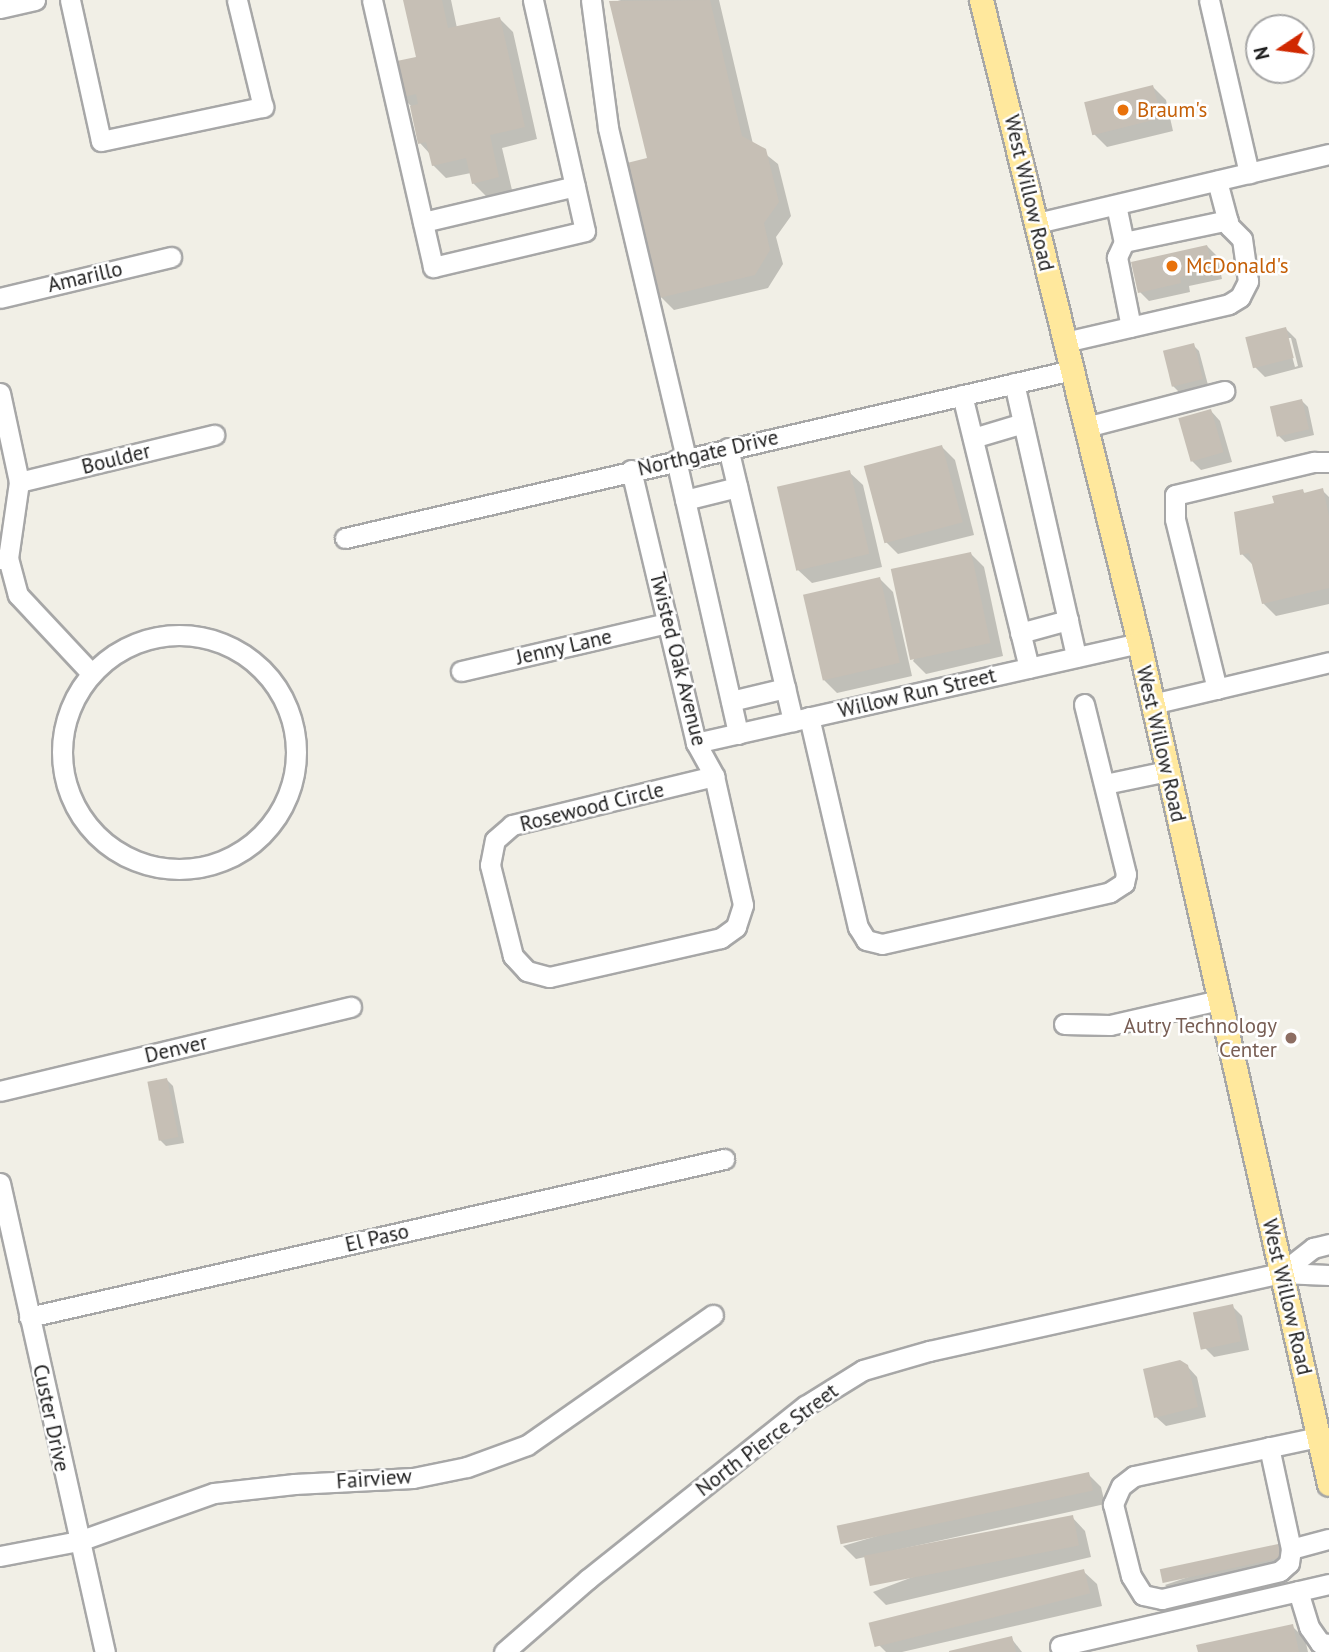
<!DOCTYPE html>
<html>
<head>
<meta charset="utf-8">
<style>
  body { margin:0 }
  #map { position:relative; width:1329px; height:1652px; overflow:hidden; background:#f1efe6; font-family:"PT Sans",sans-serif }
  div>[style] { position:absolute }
  .shadow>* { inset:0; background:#0003 }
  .building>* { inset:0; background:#c6bfb5; transform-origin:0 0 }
  .roads { filter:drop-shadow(2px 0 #a7a7a7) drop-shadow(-2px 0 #a7a7a7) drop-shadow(0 2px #a7a7a7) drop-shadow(0 -2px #a7a7a7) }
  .minor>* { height:19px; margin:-9.5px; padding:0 9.5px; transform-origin:9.5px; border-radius:9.5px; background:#fff }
  .minor>.ring { margin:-9.5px; padding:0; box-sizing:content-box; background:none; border:19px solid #fff; border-radius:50% }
  .major>* { height:23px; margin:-11.5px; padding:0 11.5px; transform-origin:11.5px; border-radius:11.5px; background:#ffe89d }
  .dots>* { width:19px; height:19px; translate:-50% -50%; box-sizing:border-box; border:4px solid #fff; border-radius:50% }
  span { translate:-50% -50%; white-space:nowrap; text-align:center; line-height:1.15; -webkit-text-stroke:5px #fff; paint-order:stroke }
  .food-label { font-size:21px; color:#c56008 }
  .left { translate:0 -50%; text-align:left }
  .street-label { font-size:21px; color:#202020 }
  .education-label { font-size:21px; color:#785e54 }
  .right { translate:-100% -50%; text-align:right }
  .north { position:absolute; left:1245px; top:14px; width:70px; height:70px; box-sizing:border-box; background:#fff; border:2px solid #a6a6a6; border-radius:50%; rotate:257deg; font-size:19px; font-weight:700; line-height:28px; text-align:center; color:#202020 }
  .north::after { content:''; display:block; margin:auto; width:24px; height:32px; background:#d02800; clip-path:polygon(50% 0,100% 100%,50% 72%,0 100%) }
</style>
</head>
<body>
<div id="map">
  <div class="shadow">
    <i style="clip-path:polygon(405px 0,451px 0,457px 28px,500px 19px,513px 32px,537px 139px,502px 148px,512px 190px,486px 196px,473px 183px,471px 173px,446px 178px,433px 165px,430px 154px,420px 143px,412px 107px,402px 97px,418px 58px)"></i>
    <i style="clip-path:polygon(621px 0,719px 0,753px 144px,778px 164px,791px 216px,776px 237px,783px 264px,768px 288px,674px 310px,661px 297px,649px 160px,611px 3px)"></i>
    <i style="clip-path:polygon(1153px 87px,1166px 100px,1173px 131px,1107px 147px,1094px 134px)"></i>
    <i style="clip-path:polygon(1207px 246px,1217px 256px,1222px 279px,1189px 286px,1190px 292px,1149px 301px,1140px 292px)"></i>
    <i style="clip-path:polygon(evenodd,1286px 329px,1296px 339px,1303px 367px,1265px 377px,1255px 367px,1286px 329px,1287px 338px,1291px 338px,1298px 366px,1295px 367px,1287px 338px)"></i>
    <i style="clip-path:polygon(1193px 345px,1199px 351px,1208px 385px,1179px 392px,1173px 386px)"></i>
    <i style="clip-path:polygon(1302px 401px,1308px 407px,1314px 435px,1285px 442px,1279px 436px)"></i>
    <i style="clip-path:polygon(1211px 411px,1220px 421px,1232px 462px,1201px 470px,1191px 460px)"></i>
    <i style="clip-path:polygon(942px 447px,955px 460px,974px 535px,898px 554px,885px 541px)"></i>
    <i style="clip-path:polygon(849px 472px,863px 485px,882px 567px,812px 583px,798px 570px)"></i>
    <i style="clip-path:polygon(1322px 490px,1329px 497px,1329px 604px,1276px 616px,1263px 603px,1255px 567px,1242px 554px,1276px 504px,1302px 491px,1306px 494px)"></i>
    <i style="clip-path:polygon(971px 554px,984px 567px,1003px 656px,926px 674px,913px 661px)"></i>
    <i style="clip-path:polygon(880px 579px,893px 592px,912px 676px,837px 693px,824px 680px)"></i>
    <i style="clip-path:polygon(167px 1080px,173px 1086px,184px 1143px,166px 1146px,160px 1140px)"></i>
    <i style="clip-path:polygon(1232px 1306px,1242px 1316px,1249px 1350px,1214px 1357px,1204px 1347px)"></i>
    <i style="clip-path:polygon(1187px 1366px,1197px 1377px,1206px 1417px,1166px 1426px,1156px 1417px)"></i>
    <i style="clip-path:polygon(1088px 1474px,1101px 1487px,1105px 1504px,856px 1559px,843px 1546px)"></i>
    <i style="clip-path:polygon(1072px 1517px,1085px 1531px,1091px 1557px,886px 1605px,873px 1592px)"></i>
    <i style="clip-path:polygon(1282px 1545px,1295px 1566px,1174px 1594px,1165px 1585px)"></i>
    <i style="clip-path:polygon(1083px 1571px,1097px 1584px,1102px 1606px,902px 1652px,886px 1652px,876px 1642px)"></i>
    <i style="clip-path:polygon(1292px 1626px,1305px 1639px,1308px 1652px,1200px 1652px)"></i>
    <i style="clip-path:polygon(1011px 1638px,1022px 1652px,952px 1652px)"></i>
  </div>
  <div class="building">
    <i style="clip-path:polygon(403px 0,442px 0,448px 28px,500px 17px,525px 127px,490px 135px,499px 177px,472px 184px,466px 158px,432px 166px,426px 142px,418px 144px,410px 106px,418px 104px,416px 94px,400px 98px,392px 62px,416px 57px)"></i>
    <i style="clip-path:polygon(710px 0,742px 136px,766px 149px,779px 202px,764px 223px,770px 250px,755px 275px,659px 298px,627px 163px,647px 158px,609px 1px)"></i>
    <i style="left:1153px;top:85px;width:34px;height:71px;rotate:76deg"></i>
    <i style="clip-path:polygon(1207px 245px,1213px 269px,1180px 277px,1181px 283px,1138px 293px,1131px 262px)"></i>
    <i style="left:1286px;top:327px;width:32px;height:42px;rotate:76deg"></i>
    <i style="left:1194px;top:343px;width:37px;height:32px;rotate:76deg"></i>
    <i style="left:1302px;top:399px;width:31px;height:33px;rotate:77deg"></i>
    <i style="left:1211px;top:409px;width:45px;height:34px;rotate:74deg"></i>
    <i style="left:942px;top:445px;width:80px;height:81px;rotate:75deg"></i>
    <i style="left:850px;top:470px;width:86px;height:75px;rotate:77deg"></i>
    <i style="clip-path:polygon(1323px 488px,1329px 516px,1329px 588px,1262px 604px,1249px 553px,1240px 555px,1234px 512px,1274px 503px,1272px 496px,1303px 489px,1304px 493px)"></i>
    <i style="left:971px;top:552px;width:93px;height:82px;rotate:78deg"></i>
    <i style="left:880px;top:577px;width:88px;height:79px;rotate:77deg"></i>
    <i style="left:167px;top:1078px;width:60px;height:20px;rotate:79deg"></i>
    <i style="left:1233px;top:1304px;width:38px;height:41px;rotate:78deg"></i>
    <i style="clip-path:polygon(1180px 1360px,1188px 1365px,1198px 1407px,1154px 1418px,1143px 1369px)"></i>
    <i style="left:1089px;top:1472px;width:19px;height:258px;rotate:78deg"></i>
    <i style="left:1073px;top:1515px;width:31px;height:213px;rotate:79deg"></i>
    <i style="left:1283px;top:1543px;width:14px;height:126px;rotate:78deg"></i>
    <i style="left:1084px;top:1569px;width:25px;height:222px;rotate:76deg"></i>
    <i style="clip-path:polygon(1293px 1624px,1299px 1652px,1198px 1652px,1196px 1645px)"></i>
    <i style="clip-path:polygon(1012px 1636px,1016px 1652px,949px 1652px,949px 1651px)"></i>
  </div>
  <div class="roads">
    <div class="minor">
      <i style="left:70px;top:0;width:144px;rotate:77.6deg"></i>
      <i style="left:101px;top:141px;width:166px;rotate:-11.9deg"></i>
      <i style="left:263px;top:107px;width:110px;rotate:-103.7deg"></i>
      <i style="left:372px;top:0;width:274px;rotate:77.1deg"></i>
      <i style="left:433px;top:267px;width:156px;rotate:-13.3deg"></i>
      <i style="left:585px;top:231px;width:237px;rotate:-102.7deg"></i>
      <i style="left:591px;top:0;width:129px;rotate:82.4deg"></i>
      <i style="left:608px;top:128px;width:339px;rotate:76.7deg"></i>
      <i style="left:1209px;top:0;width:178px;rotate:77deg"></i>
      <i style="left:0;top:8px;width:36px;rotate:-13deg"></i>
      <i style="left:1116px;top:205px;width:38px;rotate:78deg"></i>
      <i style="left:1124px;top:242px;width:17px;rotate:115deg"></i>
      <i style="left:1117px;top:257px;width:71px;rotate:78.7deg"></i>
      <i style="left:423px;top:222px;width:156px;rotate:-13.3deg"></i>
      <i style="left:1037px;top:223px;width:300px;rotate:-13.3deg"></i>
      <i style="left:1124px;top:242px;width:106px;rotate:-11.9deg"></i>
      <i style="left:0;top:298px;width:176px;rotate:-13.5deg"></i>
      <i style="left:1065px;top:342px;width:168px;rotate:-13deg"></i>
      <i style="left:1229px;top:304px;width:13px;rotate:-32deg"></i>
      <i style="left:1240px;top:297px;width:18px;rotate:-63deg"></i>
      <i style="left:1248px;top:281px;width:42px;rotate:-98.1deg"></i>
      <i style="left:1242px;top:239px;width:18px;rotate:-135deg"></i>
      <i style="left:1229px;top:226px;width:47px;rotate:-104.9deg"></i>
      <i style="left:1014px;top:383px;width:281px;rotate:77.2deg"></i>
      <i style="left:0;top:393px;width:91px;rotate:77.9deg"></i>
      <i style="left:19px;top:482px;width:77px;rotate:98.2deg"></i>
      <i style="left:962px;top:395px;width:281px;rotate:76.2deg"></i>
      <i style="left:1086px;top:427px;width:143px;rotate:-14.6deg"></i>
      <i style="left:973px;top:438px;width:52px;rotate:-16.7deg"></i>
      <i style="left:728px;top:448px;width:281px;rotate:76.6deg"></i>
      <i style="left:676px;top:460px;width:281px;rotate:77.2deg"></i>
      <i style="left:631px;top:470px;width:281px;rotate:76.6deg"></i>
      <i style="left:696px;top:743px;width:38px;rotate:61deg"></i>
      <i style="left:714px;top:776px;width:132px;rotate:77.3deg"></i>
      <i style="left:743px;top:905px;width:23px;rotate:108deg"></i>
      <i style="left:736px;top:927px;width:19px;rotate:144deg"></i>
      <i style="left:721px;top:938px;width:176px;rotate:167.2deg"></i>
      <i style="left:549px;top:977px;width:23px;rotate:-165deg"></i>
      <i style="left:527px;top:971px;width:21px;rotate:-133deg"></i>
      <i style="left:513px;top:956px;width:94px;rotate:-104.2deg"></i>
      <i style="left:490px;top:865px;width:25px;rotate:-79deg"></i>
      <i style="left:495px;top:840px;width:23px;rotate:-41deg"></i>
      <i style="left:512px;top:825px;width:208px;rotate:-13.6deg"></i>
      <i style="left:19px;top:482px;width:201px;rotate:-13.6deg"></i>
      <i style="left:685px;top:500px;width:54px;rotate:-14deg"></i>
      <i style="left:345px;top:538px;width:746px;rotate:-13.01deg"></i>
      <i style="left:0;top:559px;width:8px;rotate:-7deg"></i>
      <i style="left:8px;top:558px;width:38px;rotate:75deg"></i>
      <i style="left:18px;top:595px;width:107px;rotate:46.9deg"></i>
      <i style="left:1020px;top:633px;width:50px;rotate:-15.2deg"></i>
      <i class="ring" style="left:62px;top:635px;width:215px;height:215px"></i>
      <i style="left:461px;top:671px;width:212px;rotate:-13.1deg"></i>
      <i style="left:1217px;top:689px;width:175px;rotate:-103.9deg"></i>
      <i style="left:1175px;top:519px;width:24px;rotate:-90deg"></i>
      <i style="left:1175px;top:495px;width:143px;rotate:-13.4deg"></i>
      <i style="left:1314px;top:462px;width:15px"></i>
      <i style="left:731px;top:701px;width:56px;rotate:-13.5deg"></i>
      <i style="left:1152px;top:704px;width:182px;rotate:-13.3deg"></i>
      <i style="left:809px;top:717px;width:216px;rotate:76.9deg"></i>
      <i style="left:858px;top:927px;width:15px;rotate:58deg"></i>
      <i style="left:866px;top:940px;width:16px;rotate:14deg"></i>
      <i style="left:882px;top:944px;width:234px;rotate:-12.8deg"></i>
      <i style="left:1110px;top:892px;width:17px;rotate:-33deg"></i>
      <i style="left:1124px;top:883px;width:9px;rotate:-77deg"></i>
      <i style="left:1126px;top:874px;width:175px;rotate:-103.9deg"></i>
      <i style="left:696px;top:743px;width:454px;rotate:-12.7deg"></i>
      <i style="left:1105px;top:784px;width:63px;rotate:-11.8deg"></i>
      <i style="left:1064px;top:1024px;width:46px;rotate:1.2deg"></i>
      <i style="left:1110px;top:1025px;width:112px;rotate:-12.9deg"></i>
      <i style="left:0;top:1091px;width:361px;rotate:-13.5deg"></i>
      <i style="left:0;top:1183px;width:481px;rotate:77.4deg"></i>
      <i style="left:1281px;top:1273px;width:41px;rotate:-38deg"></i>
      <i style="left:1313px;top:1248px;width:16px;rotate:-14deg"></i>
      <i style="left:29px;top:1317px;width:713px;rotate:-12.81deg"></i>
      <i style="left:1318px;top:1437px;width:188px;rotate:168deg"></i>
      <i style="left:1134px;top:1476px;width:16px;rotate:142deg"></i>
      <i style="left:1121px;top:1486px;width:20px;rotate:114deg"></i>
      <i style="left:1113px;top:1504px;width:74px;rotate:76deg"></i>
      <i style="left:1131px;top:1576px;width:22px;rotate:58deg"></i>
      <i style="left:1143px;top:1595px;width:19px;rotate:12deg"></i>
      <i style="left:1162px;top:1599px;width:121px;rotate:-13.3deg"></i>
      <i style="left:1280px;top:1571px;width:12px;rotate:-42deg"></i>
      <i style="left:1289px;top:1563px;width:14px;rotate:-82deg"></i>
      <i style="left:1291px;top:1549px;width:39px;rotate:-15deg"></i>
      <i style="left:1269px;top:1447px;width:104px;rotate:77.8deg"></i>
      <i style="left:0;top:1556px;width:80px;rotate:-10.8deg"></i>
      <i style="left:79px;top:1541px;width:143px;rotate:-19.6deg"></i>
      <i style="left:214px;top:1493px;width:81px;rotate:-6.4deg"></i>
      <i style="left:294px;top:1484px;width:119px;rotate:-2.9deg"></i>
      <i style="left:413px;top:1478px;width:55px;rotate:-11.5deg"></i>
      <i style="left:467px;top:1467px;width:64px;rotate:-20.1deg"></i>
      <i style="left:527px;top:1445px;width:227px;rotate:-35deg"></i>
      <i style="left:1298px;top:1591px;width:38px;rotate:73deg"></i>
      <i style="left:1309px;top:1627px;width:19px;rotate:55deg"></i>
      <i style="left:1320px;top:1643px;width:9px;rotate:6deg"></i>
      <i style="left:1060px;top:1646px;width:276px;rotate:-13deg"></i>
      <i style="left:504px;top:1652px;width:111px;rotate:-41deg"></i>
      <i style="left:588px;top:1579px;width:278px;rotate:-38.6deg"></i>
      <i style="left:805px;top:1406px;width:68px;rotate:-31.8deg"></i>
      <i style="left:863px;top:1370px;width:69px;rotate:-16.1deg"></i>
      <i style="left:929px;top:1351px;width:361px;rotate:-12.5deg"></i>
      <i style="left:1281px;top:1273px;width:48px;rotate:2.4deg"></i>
    </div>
    <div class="major">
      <i style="left:981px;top:0;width:662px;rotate:76.19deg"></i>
      <i style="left:1139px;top:643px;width:862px;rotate:77.27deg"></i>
    </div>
  </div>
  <div class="dots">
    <i style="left:1123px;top:110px;background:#e8710a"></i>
    <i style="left:1172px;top:266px;background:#e8710a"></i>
    <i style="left:1291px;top:1038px;background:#8d6e63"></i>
  </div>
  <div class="food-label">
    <span class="left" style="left:1137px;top:110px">Braum's</span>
    <span class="left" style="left:1186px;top:266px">McDonald's</span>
  </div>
  <div class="street-label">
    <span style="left:1029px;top:193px;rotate:77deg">West Willow Road</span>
    <span style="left:85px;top:277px;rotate:-13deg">Amarillo</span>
    <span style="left:708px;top:453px;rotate:-13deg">Northgate Drive</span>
    <span style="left:116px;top:459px;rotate:-14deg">Boulder</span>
    <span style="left:564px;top:647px;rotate:-13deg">Jenny Lane</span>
    <span style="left:678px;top:659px;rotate:76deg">Twisted Oak Avenue</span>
    <span style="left:917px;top:693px;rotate:-13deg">Willow Run Street</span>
    <span style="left:1161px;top:744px;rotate:77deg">West Willow Road</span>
    <span style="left:592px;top:807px;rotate:-14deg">Rosewood Circle</span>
    <span style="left:176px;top:1049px;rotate:-13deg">Denver</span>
    <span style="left:377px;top:1238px;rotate:-13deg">El Paso</span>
    <span style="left:1287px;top:1297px;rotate:77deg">West Willow Road</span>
    <span style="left:51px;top:1418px;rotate:78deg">Custer Drive</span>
    <span style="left:767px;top:1440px;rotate:-37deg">North Pierce Street</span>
    <span style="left:374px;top:1479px;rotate:-4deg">Fairview</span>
  </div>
  <div class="education-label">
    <span class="right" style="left:1277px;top:1038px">Autry Technology<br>Center</span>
  </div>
  <div class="north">N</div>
</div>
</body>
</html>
